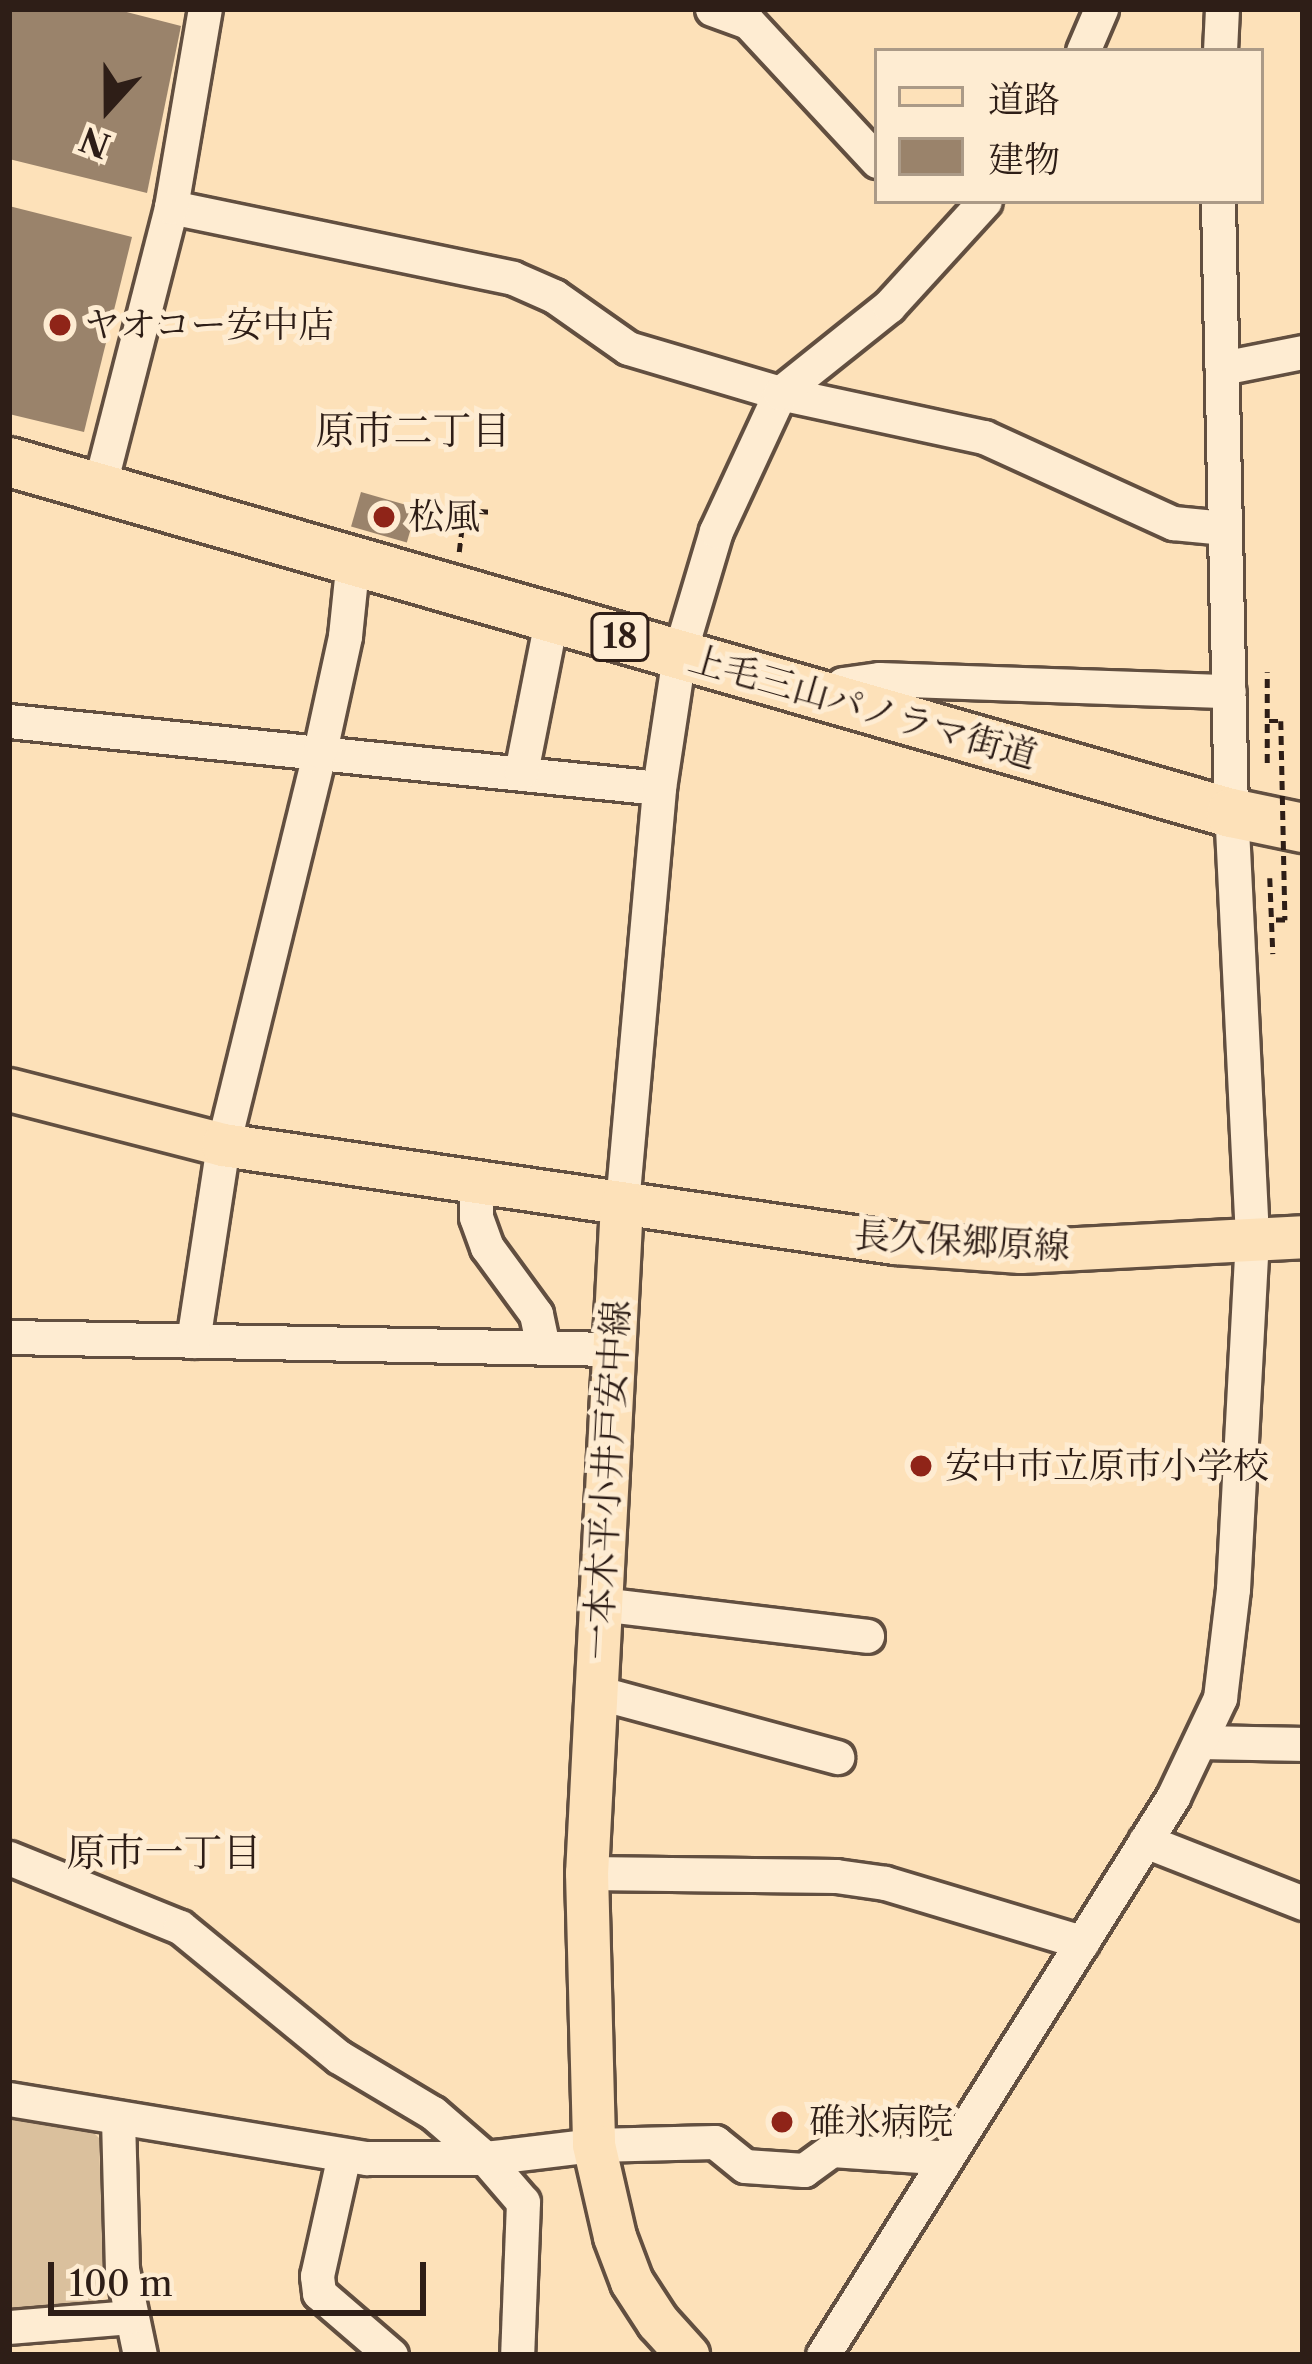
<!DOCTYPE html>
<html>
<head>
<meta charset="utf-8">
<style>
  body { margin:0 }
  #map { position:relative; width:1312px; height:2364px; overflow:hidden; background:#fde1b9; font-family:"Libre Caslon Text","Noto Serif JP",serif }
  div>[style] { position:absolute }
  .green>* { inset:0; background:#dac09d }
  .building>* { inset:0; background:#9a836b; transform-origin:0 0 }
  .path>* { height:4.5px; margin-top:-2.25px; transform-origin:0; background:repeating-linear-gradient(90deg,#2e1e17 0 9px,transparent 0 15px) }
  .roads { filter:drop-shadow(3px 0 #624f40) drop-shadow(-3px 0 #624f40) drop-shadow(0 3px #624f40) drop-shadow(0 -3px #624f40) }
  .minor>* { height:33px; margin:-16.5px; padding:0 16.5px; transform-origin:16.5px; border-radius:16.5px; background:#feecd2 }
  .major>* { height:42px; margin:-21px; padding:0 21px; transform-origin:21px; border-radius:21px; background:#fde1b9 }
  .highway>* { height:48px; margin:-24px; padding:0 24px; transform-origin:24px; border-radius:24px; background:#fde1b9 }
  .path-bridge>* { height:4.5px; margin-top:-2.25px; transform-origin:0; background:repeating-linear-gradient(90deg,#2e1e17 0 9px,transparent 0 15px) }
  .dots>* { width:33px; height:33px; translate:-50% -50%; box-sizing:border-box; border:6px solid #feecd2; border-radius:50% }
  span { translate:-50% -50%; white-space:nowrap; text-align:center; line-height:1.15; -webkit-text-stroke:10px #feecd2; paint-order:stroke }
  .shield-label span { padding:3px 9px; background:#feecd2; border:3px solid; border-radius:9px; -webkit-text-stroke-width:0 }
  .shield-label { font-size:33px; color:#2e1e17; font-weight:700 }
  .poi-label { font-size:36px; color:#2e1e17 }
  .left { translate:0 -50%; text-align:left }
  .street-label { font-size:36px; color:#2e1e17 }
  .neighbourhood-label { font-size:39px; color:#2e1e17 }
  .frame { position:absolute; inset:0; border:12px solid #2e1e17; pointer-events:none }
  .legend { position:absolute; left:874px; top:48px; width:390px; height:156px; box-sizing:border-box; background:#feecd2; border:3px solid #ab9a87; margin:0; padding:15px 21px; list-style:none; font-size:36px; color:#2e1e17 }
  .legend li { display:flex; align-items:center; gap:24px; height:60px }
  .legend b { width:60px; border:3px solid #ab9a87 }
  .north { position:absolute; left:48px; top:48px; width:120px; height:120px; -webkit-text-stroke:9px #feecd2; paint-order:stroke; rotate:201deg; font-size:33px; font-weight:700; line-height:48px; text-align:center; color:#2e1e17 }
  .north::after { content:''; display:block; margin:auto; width:42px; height:54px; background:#2e1e17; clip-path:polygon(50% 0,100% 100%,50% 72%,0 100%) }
  .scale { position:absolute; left:48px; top:2262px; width:378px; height:54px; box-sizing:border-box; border:6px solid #2e1e17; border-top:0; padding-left:15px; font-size:36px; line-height:42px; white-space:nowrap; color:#2e1e17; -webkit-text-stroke:9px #feecd2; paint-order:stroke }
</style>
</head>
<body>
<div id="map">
  <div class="green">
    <i style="clip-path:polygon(9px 2110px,87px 2126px,99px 2138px,104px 2292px,95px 2304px,9px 2308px)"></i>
  </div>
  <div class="building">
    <i style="clip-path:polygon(9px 9px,115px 9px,181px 26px,147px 193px,9px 159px)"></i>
    <i style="clip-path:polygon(9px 206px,132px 237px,84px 432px,9px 414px)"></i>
    <i style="left:361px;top:492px;width:58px;height:36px;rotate:16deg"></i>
  </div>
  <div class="path">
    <i style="left:459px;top:552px;width:42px;rotate:-83.2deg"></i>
    <i style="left:464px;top:510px;width:26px;rotate:4deg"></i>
    <i style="left:1267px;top:763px;width:91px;rotate:-90deg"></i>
    <i style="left:1270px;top:878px;width:76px;rotate:87.7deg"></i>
  </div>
  <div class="roads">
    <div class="minor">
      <i style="left:712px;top:9px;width:38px;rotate:20deg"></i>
      <i style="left:748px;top:22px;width:190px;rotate:47.1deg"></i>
      <i style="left:1083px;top:51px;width:46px;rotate:-66.8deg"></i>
      <i style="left:1220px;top:51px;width:42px;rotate:-87.3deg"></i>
      <i style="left:171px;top:207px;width:349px;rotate:11.7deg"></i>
      <i style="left:513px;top:278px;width:45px;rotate:23.7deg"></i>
      <i style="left:554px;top:296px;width:90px;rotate:35.1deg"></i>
      <i style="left:628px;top:348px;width:159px;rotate:16.5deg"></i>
      <i style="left:780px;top:393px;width:209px;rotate:12.2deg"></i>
      <i style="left:984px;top:437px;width:208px;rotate:24.5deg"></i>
      <i style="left:1173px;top:523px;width:52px;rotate:5.5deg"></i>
      <i style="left:1222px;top:368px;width:83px;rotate:-11.2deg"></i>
      <i style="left:99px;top:488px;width:290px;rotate:-75.6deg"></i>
      <i style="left:171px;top:207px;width:201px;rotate:-80.3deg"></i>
      <i style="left:840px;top:701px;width:17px;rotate:-80deg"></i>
      <i style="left:843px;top:684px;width:36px;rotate:-8deg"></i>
      <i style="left:879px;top:679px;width:350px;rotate:2deg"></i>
      <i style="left:9px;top:721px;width:653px;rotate:5.89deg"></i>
      <i style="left:521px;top:772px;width:159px;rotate:-78.8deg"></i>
      <i style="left:476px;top:1182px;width:35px;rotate:90deg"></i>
      <i style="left:476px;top:1217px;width:32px;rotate:70deg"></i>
      <i style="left:487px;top:1247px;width:83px;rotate:53.8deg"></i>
      <i style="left:536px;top:1314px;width:34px;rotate:78deg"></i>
      <i style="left:622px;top:1204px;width:418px;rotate:-84.9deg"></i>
      <i style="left:659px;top:788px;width:134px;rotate:-81.4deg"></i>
      <i style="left:679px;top:655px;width:129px;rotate:-73.4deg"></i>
      <i style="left:716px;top:531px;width:152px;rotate:-65.1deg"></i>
      <i style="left:780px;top:393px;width:139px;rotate:-38.6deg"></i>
      <i style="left:889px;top:306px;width:142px;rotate:-47.6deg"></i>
      <i style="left:9px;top:1337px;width:604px;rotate:1.14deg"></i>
      <i style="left:193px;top:1341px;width:198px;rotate:-81.3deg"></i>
      <i style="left:223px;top:1145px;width:406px;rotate:-76.2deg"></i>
      <i style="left:320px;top:751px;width:118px;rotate:-77.7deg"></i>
      <i style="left:345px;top:636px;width:77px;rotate:-84.1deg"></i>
      <i style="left:600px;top:1604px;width:269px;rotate:6.8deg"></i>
      <i style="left:596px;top:1692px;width:250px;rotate:15.1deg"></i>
      <i style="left:1202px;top:1742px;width:101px;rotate:1.1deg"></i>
      <i style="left:1145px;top:1841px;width:170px;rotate:21.4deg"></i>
      <i style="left:9px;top:1858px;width:184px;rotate:22deg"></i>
      <i style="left:180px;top:1927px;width:205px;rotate:39.3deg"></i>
      <i style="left:339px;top:2057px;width:109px;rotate:30.8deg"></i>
      <i style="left:433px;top:2113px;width:69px;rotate:40.9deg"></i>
      <i style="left:485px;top:2158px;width:58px;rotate:49.2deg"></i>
      <i style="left:523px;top:2202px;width:153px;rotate:92.2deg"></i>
      <i style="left:587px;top:1873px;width:249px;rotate:0.7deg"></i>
      <i style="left:836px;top:1876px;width:49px;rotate:8.1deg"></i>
      <i style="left:885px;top:1883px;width:206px;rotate:16.7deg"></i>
      <i style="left:9px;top:2099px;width:363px;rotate:9.4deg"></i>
      <i style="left:367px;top:2158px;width:118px"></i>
      <i style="left:485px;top:2158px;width:110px;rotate:-6.8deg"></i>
      <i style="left:594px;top:2145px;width:121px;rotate:-1.4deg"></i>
      <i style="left:715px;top:2142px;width:38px;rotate:39deg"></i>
      <i style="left:745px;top:2166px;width:59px;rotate:3.9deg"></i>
      <i style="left:804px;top:2170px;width:34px;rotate:-36deg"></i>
      <i style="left:832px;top:2150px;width:103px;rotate:3.9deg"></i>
      <i style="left:935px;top:2157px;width:10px;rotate:29deg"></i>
      <i style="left:118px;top:2118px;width:151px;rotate:88.5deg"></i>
      <i style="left:122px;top:2269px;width:88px;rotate:78.2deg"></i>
      <i style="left:344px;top:2155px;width:124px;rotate:102.6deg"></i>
      <i style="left:317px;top:2276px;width:17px;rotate:83deg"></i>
      <i style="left:319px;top:2293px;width:95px;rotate:40.7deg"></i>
      <i style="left:9px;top:2327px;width:121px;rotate:-4.7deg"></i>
      <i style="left:823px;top:2355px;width:659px;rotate:-57.9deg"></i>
      <i style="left:1173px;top:1797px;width:110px;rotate:-64.6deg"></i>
      <i style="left:1220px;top:1698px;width:110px;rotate:-83.2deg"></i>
      <i style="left:1233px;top:1589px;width:353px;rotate:-86.9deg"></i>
      <i style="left:1252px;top:1237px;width:425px;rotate:-92.8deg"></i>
      <i style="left:1231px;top:813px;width:612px;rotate:-91.22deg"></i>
    </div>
    <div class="major">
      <i style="left:9px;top:1090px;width:221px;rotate:14.4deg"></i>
      <i style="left:223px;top:1145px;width:679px;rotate:8.3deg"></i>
      <i style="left:895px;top:1243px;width:126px;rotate:4.1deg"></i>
      <i style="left:1021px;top:1252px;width:282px;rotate:-3deg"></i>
      <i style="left:622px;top:1204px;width:670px;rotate:92.99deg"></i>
      <i style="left:587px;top:1873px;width:272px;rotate:88.5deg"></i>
      <i style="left:594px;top:2145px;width:94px;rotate:77.1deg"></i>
      <i style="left:615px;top:2237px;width:48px;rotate:69.3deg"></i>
      <i style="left:632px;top:2282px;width:48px;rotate:57deg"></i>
      <i style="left:658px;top:2322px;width:45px;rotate:47.7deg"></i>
    </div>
    <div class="highway">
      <i style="left:9px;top:462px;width:1271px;rotate:16.03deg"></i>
      <i style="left:1231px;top:813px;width:74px;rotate:11.8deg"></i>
    </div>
  </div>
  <div class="path-bridge">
    <i style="left:1269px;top:721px;width:12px"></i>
    <i style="left:1281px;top:721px;width:199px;rotate:88.8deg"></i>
    <i style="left:1285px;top:920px;width:12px;rotate:180deg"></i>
  </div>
  <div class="dots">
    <i style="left:60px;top:325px;background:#8f2418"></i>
    <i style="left:384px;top:517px;background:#8f2418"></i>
    <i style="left:921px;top:1466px;background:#8f2418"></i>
    <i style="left:782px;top:2122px;background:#8f2418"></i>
  </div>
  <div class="shield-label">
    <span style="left:620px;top:637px">18</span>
  </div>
  <div class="poi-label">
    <span class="left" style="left:84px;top:325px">ヤオコー安中店</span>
    <span class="left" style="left:408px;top:517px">松風</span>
    <span class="left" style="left:945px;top:1466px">安中市立原市小学校</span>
    <span class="left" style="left:809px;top:2122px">碓氷病院</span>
  </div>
  <div class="street-label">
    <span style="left:863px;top:707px;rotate:16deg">上毛三山パノラマ街道</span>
    <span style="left:962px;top:1241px;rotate:3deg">長久保郷原線</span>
    <span style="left:607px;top:1480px;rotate:-87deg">一本木平小井戸安中線</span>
  </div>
  <div class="neighbourhood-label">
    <span style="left:413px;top:430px">原市二丁目</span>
    <span style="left:164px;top:1852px">原市一丁目</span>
  </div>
  <div class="frame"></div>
  <ul class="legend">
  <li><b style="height:15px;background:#fde1b9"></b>道路</li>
  <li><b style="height:33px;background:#9a836b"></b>建物</li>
  </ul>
  <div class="north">N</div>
  <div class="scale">100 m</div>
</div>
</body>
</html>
